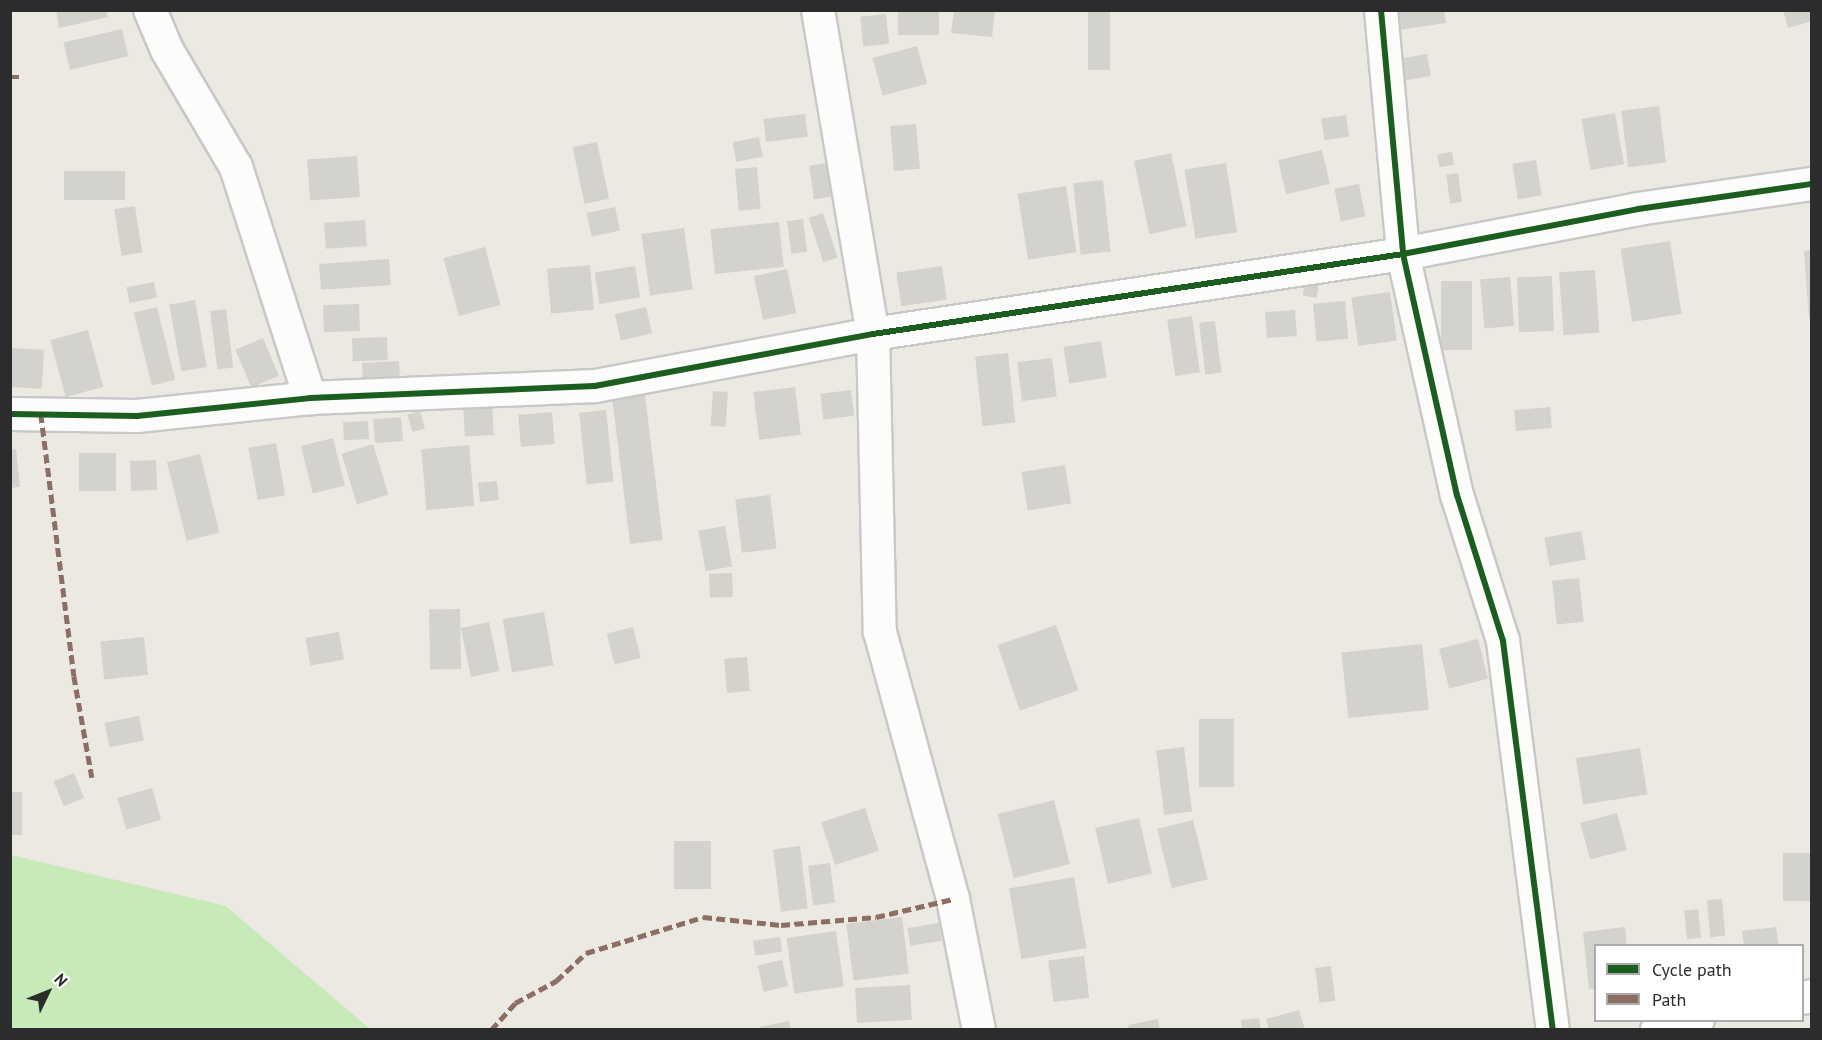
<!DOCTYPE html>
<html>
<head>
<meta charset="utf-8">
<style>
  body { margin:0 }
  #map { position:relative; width:1822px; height:1040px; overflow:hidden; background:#ebe9e2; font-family:"PT Sans",sans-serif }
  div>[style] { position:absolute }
  .green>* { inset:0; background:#c7eab8 }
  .building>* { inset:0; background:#d3d2cd; transform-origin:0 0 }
  .roads { filter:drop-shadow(2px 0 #c8c8c7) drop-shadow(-2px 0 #c8c8c7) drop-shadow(0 2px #c8c8c7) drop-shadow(0 -2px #c8c8c7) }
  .minor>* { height:32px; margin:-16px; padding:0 16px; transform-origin:16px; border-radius:16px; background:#fcfcfb }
  .quiet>* { height:4.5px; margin-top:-2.25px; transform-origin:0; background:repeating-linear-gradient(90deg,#8d6e63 0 9px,transparent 0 13.5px) }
  .cycleway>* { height:6px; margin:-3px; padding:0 3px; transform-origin:3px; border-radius:3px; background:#1b5e20 }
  span { translate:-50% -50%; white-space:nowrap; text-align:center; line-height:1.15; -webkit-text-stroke:4.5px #fff; paint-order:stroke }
  .frame { position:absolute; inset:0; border:12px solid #2c2c2c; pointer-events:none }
  .legend { position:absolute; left:1594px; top:944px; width:210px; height:78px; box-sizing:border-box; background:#fff; border:2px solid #ababab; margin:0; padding:8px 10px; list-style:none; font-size:18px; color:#2c2c2c }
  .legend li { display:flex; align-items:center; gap:12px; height:30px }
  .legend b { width:30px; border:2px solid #ababab }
  .north { position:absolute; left:18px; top:962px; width:60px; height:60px; -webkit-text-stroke:4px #fff; paint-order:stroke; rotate:47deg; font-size:16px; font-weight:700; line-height:24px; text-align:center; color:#2c2c2c }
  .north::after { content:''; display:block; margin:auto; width:21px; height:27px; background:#2c2c2c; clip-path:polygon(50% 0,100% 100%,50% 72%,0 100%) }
</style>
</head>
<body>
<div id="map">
  <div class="green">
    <i style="clip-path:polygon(11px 855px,226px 906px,370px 1029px,11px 1029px)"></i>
  </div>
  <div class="building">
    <i style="clip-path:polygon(56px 10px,106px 10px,108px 17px,59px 28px)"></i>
    <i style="left:898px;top:10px;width:41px;height:25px"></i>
    <i style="clip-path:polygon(954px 10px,995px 10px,992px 37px,951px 33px)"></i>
    <i style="left:1088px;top:10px;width:22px;height:60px"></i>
    <i style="clip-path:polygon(1396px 10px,1444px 10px,1446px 23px,1399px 30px)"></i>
    <i style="clip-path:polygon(1783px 10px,1812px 10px,1812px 21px,1788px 28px)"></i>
    <i style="left:886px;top:14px;width:30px;height:26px;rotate:84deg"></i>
    <i style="left:122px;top:29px;width:28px;height:60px;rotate:77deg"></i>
    <i style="left:917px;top:46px;width:39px;height:46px;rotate:75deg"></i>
    <i style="left:1427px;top:54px;width:22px;height:26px;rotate:80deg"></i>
    <i style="left:1659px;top:106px;width:57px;height:38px;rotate:83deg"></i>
    <i style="left:1615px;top:113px;width:52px;height:34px;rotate:80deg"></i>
    <i style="left:805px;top:114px;width:23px;height:42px;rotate:83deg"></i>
    <i style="left:1346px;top:115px;width:22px;height:25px;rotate:82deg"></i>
    <i style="left:916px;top:124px;width:45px;height:26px;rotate:85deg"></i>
    <i style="left:759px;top:137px;width:20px;height:27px;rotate:79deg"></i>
    <i style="left:597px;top:142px;width:58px;height:25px;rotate:78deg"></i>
    <i style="left:1322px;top:150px;width:35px;height:45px;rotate:77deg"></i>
    <i style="left:1452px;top:152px;width:13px;height:15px;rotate:81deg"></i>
    <i style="left:1171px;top:153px;width:75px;height:38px;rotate:78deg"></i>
    <i style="left:357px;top:156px;width:41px;height:50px;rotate:86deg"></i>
    <i style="left:1536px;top:160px;width:36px;height:24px;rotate:81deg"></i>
    <i style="left:828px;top:163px;width:34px;height:19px;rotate:82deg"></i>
    <i style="left:1226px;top:163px;width:70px;height:42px;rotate:81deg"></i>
    <i style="left:757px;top:167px;width:42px;height:22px;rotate:85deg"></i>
    <i style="left:64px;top:171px;width:61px;height:29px"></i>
    <i style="left:1458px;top:173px;width:29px;height:12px;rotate:82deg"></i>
    <i style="left:1103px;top:180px;width:72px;height:30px;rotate:84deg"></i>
    <i style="left:1359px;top:184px;width:33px;height:25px;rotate:79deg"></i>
    <i style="left:1066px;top:186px;width:67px;height:49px;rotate:81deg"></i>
    <i style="left:135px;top:206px;width:47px;height:21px;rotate:81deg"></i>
    <i style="left:615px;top:207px;width:24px;height:29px;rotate:78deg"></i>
    <i style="left:823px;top:213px;width:47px;height:15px;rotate:72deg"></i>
    <i style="left:803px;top:219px;width:33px;height:16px;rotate:83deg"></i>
    <i style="left:365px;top:220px;width:26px;height:41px;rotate:86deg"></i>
    <i style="left:779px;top:222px;width:45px;height:69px;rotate:84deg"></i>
    <i style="left:684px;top:228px;width:62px;height:43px;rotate:82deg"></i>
    <i style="left:1670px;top:241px;width:74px;height:50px;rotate:81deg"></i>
    <i style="left:485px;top:247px;width:60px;height:43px;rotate:75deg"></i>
    <i style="clip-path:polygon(1812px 250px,1812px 318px,1809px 318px,1804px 251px)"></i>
    <i style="left:389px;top:259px;width:26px;height:70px;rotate:86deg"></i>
    <i style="left:590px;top:265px;width:45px;height:43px;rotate:85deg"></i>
    <i style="left:635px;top:266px;width:32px;height:41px;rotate:81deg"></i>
    <i style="left:942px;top:266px;width:34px;height:46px;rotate:82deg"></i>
    <i style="left:787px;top:269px;width:45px;height:34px;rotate:78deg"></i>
    <i style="left:1595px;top:270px;width:63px;height:36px;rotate:86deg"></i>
    <i style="left:1552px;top:276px;width:55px;height:35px;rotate:88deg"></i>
    <i style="left:1510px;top:277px;width:49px;height:30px;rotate:85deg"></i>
    <i style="left:1305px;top:281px;width:14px;height:15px;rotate:8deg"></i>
    <i style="left:1441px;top:281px;width:31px;height:69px"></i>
    <i style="left:154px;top:282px;width:16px;height:28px;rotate:79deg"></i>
    <i style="left:1390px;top:292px;width:49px;height:39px;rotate:82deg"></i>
    <i style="left:195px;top:300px;width:68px;height:26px;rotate:80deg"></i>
    <i style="left:1345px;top:301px;width:38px;height:32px;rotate:85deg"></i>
    <i style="left:359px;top:304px;width:27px;height:36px;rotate:88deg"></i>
    <i style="left:157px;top:307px;width:75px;height:24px;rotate:76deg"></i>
    <i style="left:646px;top:307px;width:27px;height:32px;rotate:77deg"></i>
    <i style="left:226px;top:309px;width:59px;height:16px;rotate:83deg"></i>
    <i style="left:1295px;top:310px;width:26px;height:30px;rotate:86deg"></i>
    <i style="left:1192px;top:316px;width:57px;height:25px;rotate:82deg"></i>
    <i style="left:1215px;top:321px;width:52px;height:16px;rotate:83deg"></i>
    <i style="left:88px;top:330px;width:59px;height:39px;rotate:75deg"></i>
    <i style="left:387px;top:337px;width:23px;height:35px;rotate:88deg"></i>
    <i style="left:263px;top:338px;width:41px;height:30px;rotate:67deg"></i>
    <i style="left:1101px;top:341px;width:37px;height:38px;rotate:81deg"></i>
    <i style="left:11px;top:348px;width:33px;height:39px;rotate:3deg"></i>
    <i style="left:1008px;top:353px;width:70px;height:33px;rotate:84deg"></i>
    <i style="left:1052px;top:358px;width:39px;height:35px;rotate:83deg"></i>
    <i style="left:399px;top:361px;width:18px;height:37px;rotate:87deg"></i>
    <i style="left:795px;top:387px;width:48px;height:42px;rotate:83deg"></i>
    <i style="left:851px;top:390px;width:26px;height:31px;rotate:83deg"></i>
    <i style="left:713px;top:391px;width:15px;height:35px;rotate:4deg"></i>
    <i style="left:645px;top:395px;width:146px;height:33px;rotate:83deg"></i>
    <i style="left:492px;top:402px;width:33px;height:29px;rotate:87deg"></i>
    <i style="left:1550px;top:407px;width:21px;height:36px;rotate:85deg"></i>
    <i style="left:606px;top:410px;width:72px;height:27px;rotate:84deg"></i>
    <i style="left:420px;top:411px;width:18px;height:13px;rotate:74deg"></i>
    <i style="left:552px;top:412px;width:32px;height:34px;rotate:85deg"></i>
    <i style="left:401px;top:417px;width:24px;height:28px;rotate:85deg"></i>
    <i style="left:368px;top:421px;width:18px;height:25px;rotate:87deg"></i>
    <i style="left:333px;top:438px;width:49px;height:33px;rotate:76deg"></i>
    <i style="left:276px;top:443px;width:53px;height:28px;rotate:80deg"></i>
    <i style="left:373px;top:444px;width:53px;height:33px;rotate:73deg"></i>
    <i style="left:469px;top:445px;width:61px;height:48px;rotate:85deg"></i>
    <i style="clip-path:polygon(16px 449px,20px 487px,10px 488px,10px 450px)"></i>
    <i style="left:79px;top:453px;width:37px;height:38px"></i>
    <i style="left:200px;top:454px;width:81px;height:34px;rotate:76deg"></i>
    <i style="left:156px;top:460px;width:30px;height:26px;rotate:88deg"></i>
    <i style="left:1065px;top:465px;width:39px;height:44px;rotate:81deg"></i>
    <i style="left:497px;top:481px;width:19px;height:19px;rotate:84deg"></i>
    <i style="left:770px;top:495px;width:54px;height:35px;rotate:83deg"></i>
    <i style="left:725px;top:526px;width:41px;height:27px;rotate:80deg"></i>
    <i style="left:1581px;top:531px;width:29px;height:37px;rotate:80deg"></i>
    <i style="left:732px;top:573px;width:24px;height:23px;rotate:88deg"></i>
    <i style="left:1579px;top:578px;width:44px;height:27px;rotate:84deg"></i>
    <i style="left:460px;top:609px;width:60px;height:31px;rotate:89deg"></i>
    <i style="left:544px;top:612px;width:54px;height:42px;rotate:80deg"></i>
    <i style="left:489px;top:622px;width:50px;height:29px;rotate:78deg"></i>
    <i style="left:1056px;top:625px;width:69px;height:62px;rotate:71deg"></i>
    <i style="left:633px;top:627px;width:32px;height:27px;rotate:76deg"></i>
    <i style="left:339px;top:632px;width:28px;height:34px;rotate:80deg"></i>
    <i style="left:144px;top:637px;width:38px;height:44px;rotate:84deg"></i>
    <i style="left:1478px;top:639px;width:41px;height:40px;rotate:76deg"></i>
    <i style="left:1422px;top:644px;width:66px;height:81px;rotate:84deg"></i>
    <i style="left:747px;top:657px;width:34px;height:23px;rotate:85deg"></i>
    <i style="left:139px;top:716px;width:25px;height:35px;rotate:79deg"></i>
    <i style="left:1199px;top:719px;width:35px;height:68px"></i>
    <i style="left:1184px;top:747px;width:65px;height:28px;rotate:83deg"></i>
    <i style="left:1640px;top:748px;width:47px;height:65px;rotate:81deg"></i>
    <i style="left:74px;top:773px;width:27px;height:22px;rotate:68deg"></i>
    <i style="left:152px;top:788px;width:33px;height:36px;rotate:74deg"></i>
    <i style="left:10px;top:792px;width:12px;height:43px"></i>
    <i style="left:1054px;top:800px;width:66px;height:58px;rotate:76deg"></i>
    <i style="left:865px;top:808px;width:45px;height:46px;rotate:72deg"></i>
    <i style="left:1617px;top:813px;width:38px;height:38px;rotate:75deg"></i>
    <i style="left:1139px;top:818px;width:57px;height:45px;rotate:77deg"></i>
    <i style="left:1193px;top:820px;width:61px;height:37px;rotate:76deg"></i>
    <i style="left:674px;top:841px;width:37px;height:48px"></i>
    <i style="left:800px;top:846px;width:63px;height:27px;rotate:83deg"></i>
    <i style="left:1812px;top:853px;width:48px;height:29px;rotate:90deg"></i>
    <i style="left:830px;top:863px;width:40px;height:22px;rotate:83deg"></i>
    <i style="left:1074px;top:877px;width:72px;height:66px;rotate:80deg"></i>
    <i style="left:1722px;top:899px;width:37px;height:15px;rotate:85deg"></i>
    <i style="left:1698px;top:909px;width:29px;height:14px;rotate:84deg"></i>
    <i style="left:902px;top:917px;width:57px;height:56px;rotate:83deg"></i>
    <i style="left:939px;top:923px;width:18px;height:32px;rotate:81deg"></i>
    <i style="clip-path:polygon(1625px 927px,1627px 946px,1596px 946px,1596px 989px,1589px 989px,1583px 932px)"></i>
    <i style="clip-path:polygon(1776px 927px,1779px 946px,1744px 946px,1742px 931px)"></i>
    <i style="left:836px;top:931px;width:56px;height:50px;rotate:82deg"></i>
    <i style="left:780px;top:937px;width:15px;height:27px;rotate:82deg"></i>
    <i style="left:1084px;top:956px;width:42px;height:36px;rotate:83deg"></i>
    <i style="left:782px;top:960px;width:27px;height:25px;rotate:77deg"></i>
    <i style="left:1331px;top:966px;width:35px;height:16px;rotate:83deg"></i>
    <i style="left:910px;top:985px;width:35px;height:55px;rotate:87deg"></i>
    <i style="clip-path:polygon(1299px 1010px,1305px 1030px,1269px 1030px,1266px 1019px)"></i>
    <i style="clip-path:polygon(1259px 1018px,1261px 1030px,1242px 1030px,1241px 1020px)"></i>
    <i style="clip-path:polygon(1158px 1019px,1160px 1030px,1129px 1030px,1128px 1025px)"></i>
    <i style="clip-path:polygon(789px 1021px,791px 1030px,759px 1030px,759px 1027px)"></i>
  </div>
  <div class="roads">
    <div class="minor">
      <i style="left:150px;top:10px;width:43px;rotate:67deg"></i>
      <i style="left:167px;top:50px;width:136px;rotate:59.5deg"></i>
      <i style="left:236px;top:167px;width:243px;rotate:72.2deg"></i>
      <i style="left:818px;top:10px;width:329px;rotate:80.4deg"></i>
      <i style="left:873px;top:334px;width:298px;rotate:88.7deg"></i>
      <i style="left:880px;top:632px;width:277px;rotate:74.7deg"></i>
      <i style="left:953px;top:899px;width:134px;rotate:78.8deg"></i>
      <i style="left:1381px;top:10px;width:245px;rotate:84.8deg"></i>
      <i style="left:1403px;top:254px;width:247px;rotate:77.4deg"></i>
      <i style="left:1457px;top:495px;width:153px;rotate:72.5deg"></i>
      <i style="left:1503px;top:641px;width:392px;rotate:82.7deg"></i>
      <i style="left:10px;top:414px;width:127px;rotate:0.9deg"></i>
      <i style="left:137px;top:416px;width:174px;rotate:-5.9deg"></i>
      <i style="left:310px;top:398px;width:285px;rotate:-2.4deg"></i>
      <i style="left:595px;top:386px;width:283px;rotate:-10.6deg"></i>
      <i style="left:873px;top:334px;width:536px;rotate:-8.58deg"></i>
      <i style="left:1403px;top:254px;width:239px;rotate:-10.8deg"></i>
      <i style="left:1638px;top:209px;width:176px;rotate:-8.2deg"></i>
      <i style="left:1802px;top:998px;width:10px;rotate:-11deg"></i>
      <i style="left:1657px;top:1030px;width:42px;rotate:-13.7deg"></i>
    </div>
  </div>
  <div class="quiet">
    <i style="left:10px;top:77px;width:10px"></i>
    <i style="left:41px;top:414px;width:264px;rotate:82.8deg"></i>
    <i style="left:74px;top:676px;width:103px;rotate:79.9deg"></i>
    <i style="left:491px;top:1030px;width:36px;rotate:-48deg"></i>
    <i style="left:515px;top:1003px;width:47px;rotate:-28.2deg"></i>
    <i style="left:556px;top:981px;width:41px;rotate:-43deg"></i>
    <i style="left:586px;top:953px;width:122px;rotate:-17.1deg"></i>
    <i style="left:703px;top:917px;width:78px;rotate:5.9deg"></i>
    <i style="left:781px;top:925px;width:95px;rotate:-4.8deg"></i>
    <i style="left:876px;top:917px;width:79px;rotate:-13.2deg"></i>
  </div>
  <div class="cycleway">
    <i style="left:1381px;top:10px;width:245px;rotate:84.8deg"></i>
    <i style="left:1403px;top:254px;width:247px;rotate:77.4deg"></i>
    <i style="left:1457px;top:495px;width:153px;rotate:72.5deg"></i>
    <i style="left:1503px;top:641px;width:392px;rotate:82.7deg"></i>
    <i style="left:10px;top:414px;width:127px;rotate:0.9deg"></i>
    <i style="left:137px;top:416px;width:174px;rotate:-5.9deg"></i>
    <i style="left:310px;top:398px;width:285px;rotate:-2.4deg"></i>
    <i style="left:595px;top:386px;width:283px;rotate:-10.6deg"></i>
    <i style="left:873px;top:334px;width:536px;rotate:-8.58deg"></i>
    <i style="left:1403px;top:254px;width:239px;rotate:-10.8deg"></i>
    <i style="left:1638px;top:209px;width:176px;rotate:-8.2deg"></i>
  </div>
  <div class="frame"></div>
  <ul class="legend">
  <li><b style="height:8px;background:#1b5e20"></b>Cycle path</li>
  <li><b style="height:8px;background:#8d6e63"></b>Path</li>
  </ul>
  <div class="north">N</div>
</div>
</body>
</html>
